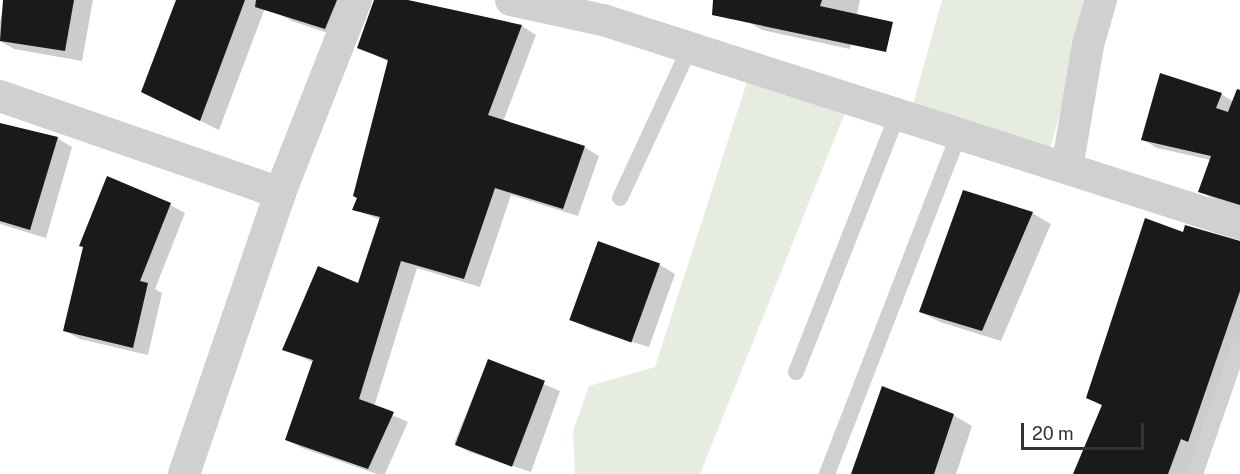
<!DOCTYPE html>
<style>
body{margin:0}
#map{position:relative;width:1240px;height:474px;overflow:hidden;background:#fff;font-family:"Public Sans",sans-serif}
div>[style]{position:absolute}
.green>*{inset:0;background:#e6ecdf}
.shadow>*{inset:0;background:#0003}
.building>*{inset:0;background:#1a1a1a;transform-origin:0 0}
.service>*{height:16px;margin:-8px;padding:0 8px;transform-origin:8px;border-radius:8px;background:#d0d0d0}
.minor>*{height:32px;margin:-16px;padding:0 16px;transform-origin:16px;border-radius:16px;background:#d0d0d0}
span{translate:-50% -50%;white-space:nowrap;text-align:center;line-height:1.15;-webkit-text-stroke:6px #fff;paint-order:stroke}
.scale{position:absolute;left:1021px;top:423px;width:123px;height:27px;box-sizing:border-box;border:3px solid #333;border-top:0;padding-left:8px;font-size:18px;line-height:21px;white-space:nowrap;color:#333;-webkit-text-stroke:4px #fff;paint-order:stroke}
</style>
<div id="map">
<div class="green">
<div style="clip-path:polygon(942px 0,1093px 0,1046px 162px,909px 119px)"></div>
<div style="clip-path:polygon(752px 66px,850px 100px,700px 474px,575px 474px,573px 431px,589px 386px,655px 367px)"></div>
</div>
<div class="shadow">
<div style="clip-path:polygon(5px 0,93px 0,82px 61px,14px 49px,0 41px,0 21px)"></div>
<div style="clip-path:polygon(196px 0,268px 0,219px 130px,162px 102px)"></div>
<div style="clip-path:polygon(281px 0,356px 0,340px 37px,292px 21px,277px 13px)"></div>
<div style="clip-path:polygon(376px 0,401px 0,522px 26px,536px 35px,503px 122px,584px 147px,599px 156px,578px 216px,511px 195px,480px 287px,417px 268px,374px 407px,408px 422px,385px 474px,377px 474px,302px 448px,287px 440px,314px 363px,284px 349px,359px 285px,380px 220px,354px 209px,389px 62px,358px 47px)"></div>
<div style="clip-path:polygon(754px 0,860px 0,850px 49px,762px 30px,747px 21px)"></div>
<div style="clip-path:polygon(1221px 94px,1236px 103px,1240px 117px,1240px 208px,1215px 200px,1200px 191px,1211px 160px,1157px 148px,1142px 139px)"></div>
<div style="clip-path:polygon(0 124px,57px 138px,72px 147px,46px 238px,0 224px)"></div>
<div style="clip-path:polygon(170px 205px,185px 213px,155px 289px,162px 293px,148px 355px,80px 339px,65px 331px)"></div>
<div style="clip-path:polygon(1032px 213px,1051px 224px,1001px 341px,940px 322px,921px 312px)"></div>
<div style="clip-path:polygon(1184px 234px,1240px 246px,1240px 357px,1191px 474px,1075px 474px,1102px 406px,1088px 397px)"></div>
<div style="clip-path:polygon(599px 243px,660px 265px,675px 274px,649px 347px,590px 329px,575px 320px)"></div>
<div style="clip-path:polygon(488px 361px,560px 391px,531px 472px,469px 452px,454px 443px)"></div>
<div style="clip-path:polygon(953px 415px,972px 426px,956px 474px,853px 474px)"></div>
</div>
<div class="building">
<div style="clip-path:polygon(3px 0,74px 0,65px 51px,0 41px)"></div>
<div style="clip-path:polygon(176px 0,245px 0,200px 121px,141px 92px)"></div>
<div style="clip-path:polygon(256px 0,337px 0,325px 29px,255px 7px)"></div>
<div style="clip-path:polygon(374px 0,408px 0,522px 25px,488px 115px,585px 146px,563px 209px,495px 188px,464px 279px,401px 261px,359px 399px,394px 412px,368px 469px,285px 440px,313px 360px,282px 350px,318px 266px,358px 283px,380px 217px,352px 210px,357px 198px,353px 196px,388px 60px,357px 48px)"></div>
<div style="clip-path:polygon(713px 0,822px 0,820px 6px,893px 22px,886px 52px,712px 15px)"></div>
<div style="clip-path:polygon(1160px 73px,1222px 93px,1216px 108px,1228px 112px,1237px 89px,1240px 90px,1240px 205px,1198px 192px,1211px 156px,1141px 140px)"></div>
<div style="clip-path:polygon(0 123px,58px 137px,30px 230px,0 221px)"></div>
<div style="clip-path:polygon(107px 176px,171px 203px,140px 281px,148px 283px,133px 348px,63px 331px,83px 247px,79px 246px)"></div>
<div style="clip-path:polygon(963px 190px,1033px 212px,982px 331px,919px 312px)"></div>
<div style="clip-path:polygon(1145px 218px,1183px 232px,1185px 225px,1240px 241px,1240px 291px,1188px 442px,1181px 439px,1168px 474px,1073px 474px,1102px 405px,1086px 398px)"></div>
<div style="left:598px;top:241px;width:66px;height:84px;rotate:20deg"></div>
<div style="left:488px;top:359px;width:61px;height:92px;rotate:21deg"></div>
<div style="clip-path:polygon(882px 386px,954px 414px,934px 474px,851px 474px)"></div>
</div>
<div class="service">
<div style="left:620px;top:198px;width:166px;rotate:-65.1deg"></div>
<div style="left:796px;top:372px;width:276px;rotate:-68.5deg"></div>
<div style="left:827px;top:474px;width:365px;rotate:-68.8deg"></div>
<div style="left:1195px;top:474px;width:138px;rotate:-70.9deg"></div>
</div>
<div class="minor">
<div style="left:511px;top:0;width:94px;rotate:12.3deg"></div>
<div style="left:603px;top:20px;width:669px;rotate:17.76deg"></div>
<div style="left:0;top:96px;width:296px;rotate:19.1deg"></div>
<div style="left:1067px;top:168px;width:125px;rotate:-80.3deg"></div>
<div style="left:1088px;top:45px;width:47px;rotate:-73.9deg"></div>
<div style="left:184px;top:474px;width:297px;rotate:-71.1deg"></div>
<div style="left:280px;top:193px;width:207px;rotate:-68.5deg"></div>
</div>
<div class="scale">20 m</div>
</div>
